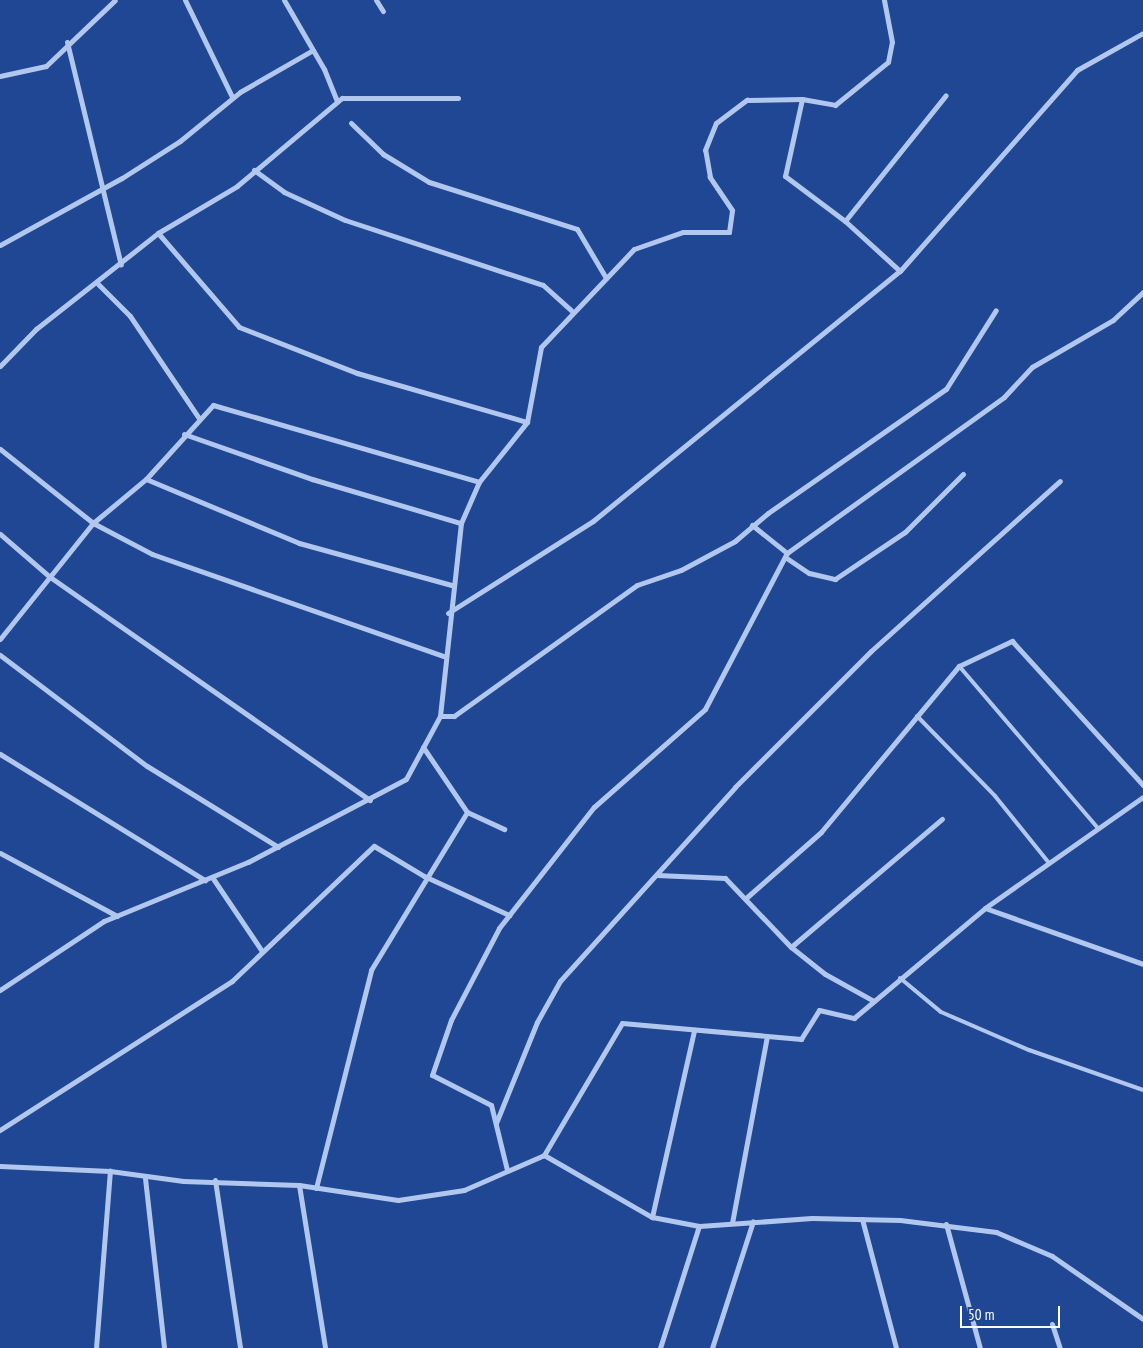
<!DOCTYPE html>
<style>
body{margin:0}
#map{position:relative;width:1143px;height:1348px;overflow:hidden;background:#204793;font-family:"PT Sans Narrow",sans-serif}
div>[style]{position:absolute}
.lane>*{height:4px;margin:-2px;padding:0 2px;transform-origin:2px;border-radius:2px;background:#b2c7ee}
.street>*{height:5px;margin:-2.5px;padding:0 2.5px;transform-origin:2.5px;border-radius:2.5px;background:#b2c7ee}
span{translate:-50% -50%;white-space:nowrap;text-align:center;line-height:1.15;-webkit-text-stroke:4px #204793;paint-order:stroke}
.scale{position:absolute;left:960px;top:1306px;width:100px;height:22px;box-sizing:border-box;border:2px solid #fff;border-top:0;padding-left:6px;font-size:15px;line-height:18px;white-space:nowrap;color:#fff;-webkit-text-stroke:4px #204793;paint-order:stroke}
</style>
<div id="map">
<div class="lane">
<div style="left:959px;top:666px;width:213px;rotate:49.4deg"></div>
<div style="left:917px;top:716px;width:112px;rotate:45.7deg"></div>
<div style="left:995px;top:796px;width:86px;rotate:51.1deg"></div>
<div style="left:900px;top:978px;width:53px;rotate:39.7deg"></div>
<div style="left:941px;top:1012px;width:96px;rotate:23.4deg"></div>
<div style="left:1029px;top:1050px;width:121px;rotate:19.3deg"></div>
</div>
<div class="street">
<div style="left:185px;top:0;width:108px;rotate:64.1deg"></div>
<div style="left:284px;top:0;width:80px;rotate:59.9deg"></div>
<div style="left:324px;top:69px;width:35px;rotate:68deg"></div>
<div style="left:376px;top:0;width:13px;rotate:58deg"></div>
<div style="left:67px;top:42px;width:229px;rotate:76.4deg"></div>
<div style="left:0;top:76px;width:47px;rotate:-12.3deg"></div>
<div style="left:46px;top:66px;width:95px;rotate:-43.7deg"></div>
<div style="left:802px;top:99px;width:79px;rotate:102.4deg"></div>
<div style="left:785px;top:176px;width:75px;rotate:36.9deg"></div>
<div style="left:845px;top:221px;width:74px;rotate:42.3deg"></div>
<div style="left:351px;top:123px;width:45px;rotate:44.1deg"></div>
<div style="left:383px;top:154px;width:54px;rotate:31.3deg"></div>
<div style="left:429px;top:182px;width:155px;rotate:17.6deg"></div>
<div style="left:577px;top:229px;width:57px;rotate:59.4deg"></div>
<div style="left:254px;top:170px;width:37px;rotate:36deg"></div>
<div style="left:284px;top:192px;width:67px;rotate:24.7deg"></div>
<div style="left:345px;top:220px;width:208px;rotate:18.2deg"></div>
<div style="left:543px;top:285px;width:38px;rotate:42deg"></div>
<div style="left:845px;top:221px;width:161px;rotate:-51.3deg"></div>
<div style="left:158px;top:233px;width:124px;rotate:49.2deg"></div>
<div style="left:239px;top:327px;width:127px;rotate:21.3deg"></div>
<div style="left:357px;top:373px;width:177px;rotate:16.1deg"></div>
<div style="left:0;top:245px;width:139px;rotate:-28.8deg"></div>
<div style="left:122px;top:178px;width:69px;rotate:-32.5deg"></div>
<div style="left:180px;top:141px;width:77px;rotate:-39.2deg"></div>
<div style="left:240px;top:92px;width:84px;rotate:-29.9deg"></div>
<div style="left:98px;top:284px;width:45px;rotate:45deg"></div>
<div style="left:130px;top:316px;width:122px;rotate:56deg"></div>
<div style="left:0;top:366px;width:52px;rotate:-45.8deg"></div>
<div style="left:36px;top:329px;width:155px;rotate:-38.2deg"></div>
<div style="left:158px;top:233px;width:92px;rotate:-30.7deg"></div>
<div style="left:237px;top:186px;width:137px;rotate:-40deg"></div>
<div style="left:342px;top:98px;width:116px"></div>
<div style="left:184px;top:434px;width:136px;rotate:19.4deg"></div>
<div style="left:312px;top:479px;width:155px;rotate:16.5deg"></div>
<div style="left:0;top:449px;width:119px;rotate:38.5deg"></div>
<div style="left:93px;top:523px;width:67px;rotate:27.7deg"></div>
<div style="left:152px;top:554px;width:309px;rotate:19.3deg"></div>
<div style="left:146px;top:479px;width:166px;rotate:22.7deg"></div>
<div style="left:299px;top:543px;width:159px;rotate:15.4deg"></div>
<div style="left:752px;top:525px;width:45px;rotate:38.7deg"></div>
<div style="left:0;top:534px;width:66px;rotate:40.7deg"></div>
<div style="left:50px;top:577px;width:390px;rotate:34.9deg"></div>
<div style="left:785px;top:557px;width:29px;rotate:34deg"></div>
<div style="left:809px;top:573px;width:27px;rotate:13deg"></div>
<div style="left:835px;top:579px;width:84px;rotate:-33.9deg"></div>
<div style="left:905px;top:532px;width:82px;rotate:-45deg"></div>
<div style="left:448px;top:613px;width:172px;rotate:-32.4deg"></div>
<div style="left:593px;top:521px;width:396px;rotate:-39.2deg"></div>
<div style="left:900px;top:271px;width:268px;rotate:-48.6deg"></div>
<div style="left:1077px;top:70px;width:76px;rotate:-29.3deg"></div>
<div style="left:0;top:639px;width:149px;rotate:-51.3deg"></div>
<div style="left:93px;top:523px;width:69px;rotate:-39.7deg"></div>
<div style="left:146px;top:479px;width:100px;rotate:-47.8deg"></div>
<div style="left:213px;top:405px;width:277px;rotate:16.1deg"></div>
<div style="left:0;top:655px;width:184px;rotate:37.1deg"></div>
<div style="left:147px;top:766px;width:154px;rotate:31.7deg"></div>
<div style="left:440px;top:716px;width:194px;rotate:-83.8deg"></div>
<div style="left:461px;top:523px;width:45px;rotate:-66.3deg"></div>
<div style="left:479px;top:482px;width:77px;rotate:-51.3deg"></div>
<div style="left:527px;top:422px;width:76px;rotate:-79.4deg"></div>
<div style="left:541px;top:347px;width:135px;rotate:-46.5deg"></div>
<div style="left:634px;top:249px;width:52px;rotate:-19.1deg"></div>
<div style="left:683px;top:232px;width:46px"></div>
<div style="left:729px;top:232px;width:22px;rotate:-82deg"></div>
<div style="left:732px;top:210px;width:40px;rotate:-124deg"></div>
<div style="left:710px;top:177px;width:27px;rotate:-100deg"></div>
<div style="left:705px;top:150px;width:29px;rotate:-68deg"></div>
<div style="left:716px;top:123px;width:39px;rotate:-37deg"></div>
<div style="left:747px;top:100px;width:55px;rotate:-1deg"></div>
<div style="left:802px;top:99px;width:34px;rotate:10deg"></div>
<div style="left:835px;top:105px;width:68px;rotate:-39.1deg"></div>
<div style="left:888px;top:62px;width:20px;rotate:-79deg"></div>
<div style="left:892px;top:42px;width:43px;rotate:-100.8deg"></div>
<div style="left:423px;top:747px;width:78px;rotate:55.9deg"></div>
<div style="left:467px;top:812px;width:41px;rotate:24.7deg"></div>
<div style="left:0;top:754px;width:241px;rotate:31.6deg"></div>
<div style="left:0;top:853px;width:133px;rotate:28.3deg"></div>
<div style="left:657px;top:875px;width:68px;rotate:2.5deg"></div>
<div style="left:725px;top:878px;width:95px;rotate:46.3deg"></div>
<div style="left:791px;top:947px;width:43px;rotate:38.5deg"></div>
<div style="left:825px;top:974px;width:56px;rotate:28.9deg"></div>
<div style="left:212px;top:877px;width:89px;rotate:56deg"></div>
<div style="left:746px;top:898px;width:100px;rotate:-41.3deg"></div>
<div style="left:821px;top:832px;width:216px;rotate:-50.3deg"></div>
<div style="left:959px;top:666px;width:59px;rotate:-25.3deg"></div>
<div style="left:1012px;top:641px;width:195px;rotate:47.7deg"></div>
<div style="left:985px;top:908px;width:168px;rotate:19.5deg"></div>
<div style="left:791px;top:947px;width:198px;rotate:-40.3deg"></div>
<div style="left:0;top:990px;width:125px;rotate:-33.6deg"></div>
<div style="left:104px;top:921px;width:156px;rotate:-22.3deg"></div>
<div style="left:248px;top:862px;width:178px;rotate:-27.7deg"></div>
<div style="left:406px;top:779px;width:72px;rotate:-61.6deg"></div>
<div style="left:440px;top:716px;width:14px"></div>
<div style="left:454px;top:716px;width:225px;rotate:-35.6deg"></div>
<div style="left:637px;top:585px;width:46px;rotate:-18.8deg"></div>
<div style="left:681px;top:570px;width:61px;rotate:-28.2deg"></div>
<div style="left:735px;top:541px;width:43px;rotate:-40.3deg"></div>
<div style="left:768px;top:513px;width:217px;rotate:-34.9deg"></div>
<div style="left:946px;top:389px;width:93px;rotate:-57.7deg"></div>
<div style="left:496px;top:1123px;width:109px;rotate:-67.9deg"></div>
<div style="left:537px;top:1022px;width:47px;rotate:-60.7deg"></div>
<div style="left:560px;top:981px;width:261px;rotate:-47.9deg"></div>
<div style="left:735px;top:787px;width:192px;rotate:-45deg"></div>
<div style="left:871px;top:651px;width:254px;rotate:-42deg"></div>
<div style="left:0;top:1130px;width:276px;rotate:-32.7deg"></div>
<div style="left:232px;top:981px;width:196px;rotate:-43.6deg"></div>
<div style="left:374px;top:846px;width:58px;rotate:31deg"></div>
<div style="left:424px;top:876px;width:94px;rotate:24.6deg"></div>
<div style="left:544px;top:1155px;width:153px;rotate:-59.4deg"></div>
<div style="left:622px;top:1023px;width:180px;rotate:5.1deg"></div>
<div style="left:801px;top:1039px;width:34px;rotate:-58deg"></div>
<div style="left:819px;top:1010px;width:36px;rotate:13deg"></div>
<div style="left:854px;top:1018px;width:171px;rotate:-40deg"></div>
<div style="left:985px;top:908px;width:193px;rotate:-35.1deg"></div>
<div style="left:0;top:1166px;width:110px;rotate:2.6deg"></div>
<div style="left:110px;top:1171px;width:74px;rotate:7.8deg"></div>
<div style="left:183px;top:1181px;width:116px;rotate:2deg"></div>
<div style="left:299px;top:1185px;width:100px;rotate:8.6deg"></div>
<div style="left:398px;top:1200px;width:67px;rotate:-8.6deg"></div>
<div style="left:464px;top:1190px;width:87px;rotate:-23.6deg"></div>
<div style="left:544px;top:1155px;width:125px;rotate:29.9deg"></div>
<div style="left:652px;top:1217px;width:48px;rotate:10.8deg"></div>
<div style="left:699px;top:1226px;width:113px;rotate:-4deg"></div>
<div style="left:812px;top:1218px;width:88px;rotate:1.3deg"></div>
<div style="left:900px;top:1220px;width:97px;rotate:7.1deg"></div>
<div style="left:996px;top:1232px;width:61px;rotate:23.2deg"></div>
<div style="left:1052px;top:1256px;width:111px;rotate:34.7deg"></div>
<div style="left:507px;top:1170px;width:67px;rotate:-103.8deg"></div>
<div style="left:491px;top:1105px;width:66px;rotate:-153deg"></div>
<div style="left:432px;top:1075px;width:58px;rotate:-70.9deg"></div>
<div style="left:451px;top:1020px;width:104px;rotate:-62.4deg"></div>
<div style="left:499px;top:928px;width:154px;rotate:-51.9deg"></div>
<div style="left:594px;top:807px;width:148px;rotate:-41.4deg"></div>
<div style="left:705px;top:709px;width:176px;rotate:-62.3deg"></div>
<div style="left:787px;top:553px;width:267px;rotate:-35.7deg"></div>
<div style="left:1004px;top:397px;width:41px;rotate:-47deg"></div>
<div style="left:1032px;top:367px;width:94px;rotate:-30.1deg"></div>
<div style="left:1113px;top:320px;width:41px;rotate:-43deg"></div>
<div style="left:145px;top:1178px;width:171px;rotate:83.6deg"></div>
<div style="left:215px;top:1180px;width:170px;rotate:81.5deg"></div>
<div style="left:299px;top:1185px;width:165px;rotate:80.9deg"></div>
<div style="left:316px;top:1188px;width:225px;rotate:-75.8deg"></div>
<div style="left:371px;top:970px;width:185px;rotate:-58.7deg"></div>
<div style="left:652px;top:1217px;width:192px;rotate:-77.3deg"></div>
<div style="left:862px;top:1219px;width:133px;rotate:75.2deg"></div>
<div style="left:732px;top:1223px;width:190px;rotate:-79.4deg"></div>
<div style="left:946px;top:1224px;width:129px;rotate:74.7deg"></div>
<div style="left:1052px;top:1324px;width:25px;rotate:72deg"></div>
<div style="left:96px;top:1348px;width:178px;rotate:-85.5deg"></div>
<div style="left:660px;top:1348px;width:128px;rotate:-72.3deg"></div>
<div style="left:712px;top:1348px;width:133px;rotate:-72.1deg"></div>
</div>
<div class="scale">50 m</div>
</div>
